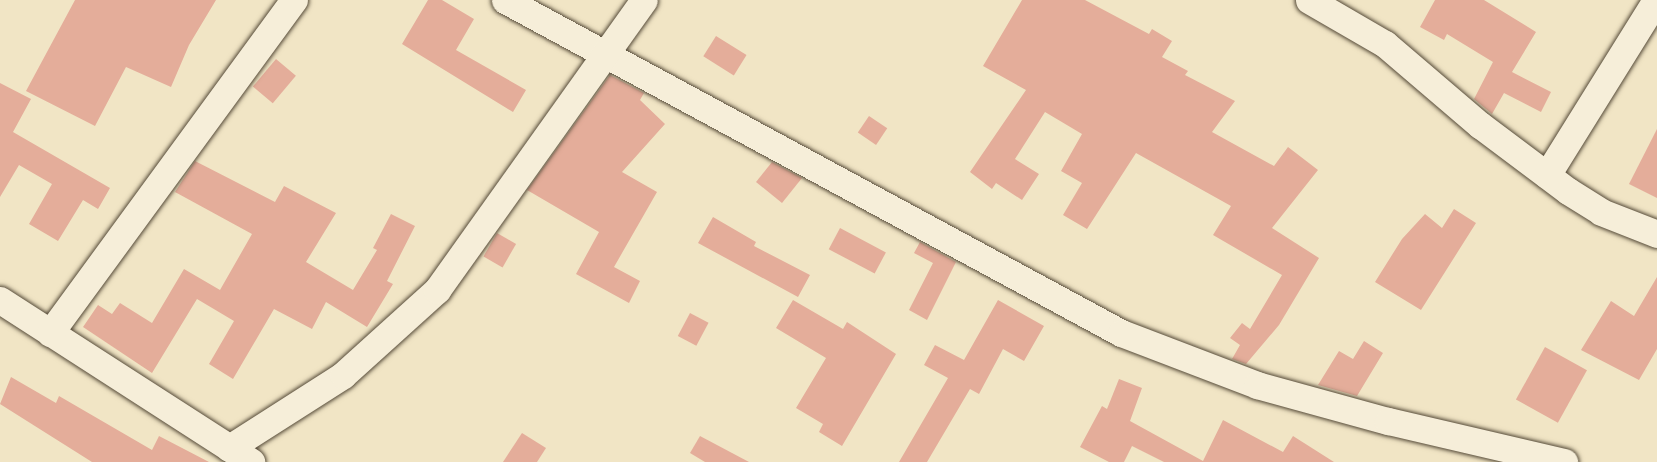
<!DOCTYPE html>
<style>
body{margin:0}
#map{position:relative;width:1657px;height:462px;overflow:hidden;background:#f1e5c5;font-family:"IM FELL English",serif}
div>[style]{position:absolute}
.building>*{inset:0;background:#e4ad9a;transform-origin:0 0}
.roads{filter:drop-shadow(0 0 2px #554a38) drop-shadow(0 0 2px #554a38)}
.minor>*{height:27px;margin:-13.5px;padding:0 13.5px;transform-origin:13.5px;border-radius:13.5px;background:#f6eed9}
span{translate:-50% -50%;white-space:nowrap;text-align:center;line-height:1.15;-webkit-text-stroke:4.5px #f6eed9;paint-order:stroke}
</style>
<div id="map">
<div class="building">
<div style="clip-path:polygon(75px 0,216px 0,189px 45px,171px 87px,126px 67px,95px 126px,26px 91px)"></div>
<div style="clip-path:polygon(428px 0,442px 0,474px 19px,456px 50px,526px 90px,513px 112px,402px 44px)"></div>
<div style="clip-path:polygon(1022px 0,1085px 0,1149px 34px,1152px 29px,1172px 41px,1162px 57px,1188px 71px,1185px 75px,1235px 101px,1212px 132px,1274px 166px,1288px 147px,1318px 170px,1272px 228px,1319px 258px,1279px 325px,1246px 364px,1232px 359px,1240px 345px,1230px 338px,1242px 323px,1250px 329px,1282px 275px,1213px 235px,1231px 206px,1136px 153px,1087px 229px,1063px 215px,1082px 183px,1061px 171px,1082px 134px,1045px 112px,1015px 159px,1039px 174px,1022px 200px,996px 183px,992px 189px,970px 172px,1026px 90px,983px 66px)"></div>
<div style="clip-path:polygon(1435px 0,1484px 0,1536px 32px,1512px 72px,1551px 92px,1541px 112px,1504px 93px,1492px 114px,1474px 99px,1493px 62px,1447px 34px,1444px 40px,1420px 27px)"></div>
<div style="left:716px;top:36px;width:36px;height:24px;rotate:32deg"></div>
<div style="left:276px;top:59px;width:26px;height:36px;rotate:40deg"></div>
<div style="clip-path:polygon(610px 75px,644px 93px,640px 100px,665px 124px,622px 172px,657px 192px,614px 267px,640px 281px,629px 303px,576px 274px,599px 232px,527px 190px)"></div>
<div style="clip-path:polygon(0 83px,31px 99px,13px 132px,110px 188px,98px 209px,83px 200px,58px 241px,29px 224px,52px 184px,19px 165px,0 197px)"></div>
<div style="left:869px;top:116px;width:22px;height:20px;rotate:34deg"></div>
<div style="clip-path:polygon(1657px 129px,1657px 198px,1629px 184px)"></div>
<div style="clip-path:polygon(195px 161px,275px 202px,284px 186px,336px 213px,306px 262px,353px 290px,377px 250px,373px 248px,391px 214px,415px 226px,387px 281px,393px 284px,367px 327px,326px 302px,312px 329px,274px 309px,233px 379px,209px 364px,234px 321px,197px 299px,152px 373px,83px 327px,98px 305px,112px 314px,120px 303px,152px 323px,184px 269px,220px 290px,252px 234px,175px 192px)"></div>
<div style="clip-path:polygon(772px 162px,802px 178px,782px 203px,756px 182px)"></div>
<div style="clip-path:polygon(1454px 209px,1476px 223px,1421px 310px,1375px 282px,1402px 239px,1425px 214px,1442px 228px)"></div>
<div style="clip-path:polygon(713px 217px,756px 242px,754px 246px,810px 275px,798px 297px,698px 243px)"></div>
<div style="left:840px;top:228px;width:52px;height:24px;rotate:28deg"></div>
<div style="left:497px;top:233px;width:22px;height:27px;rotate:30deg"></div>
<div style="clip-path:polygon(920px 242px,956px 262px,927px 320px,909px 310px,933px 263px,914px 253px)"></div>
<div style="clip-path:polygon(1657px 277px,1657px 349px,1639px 380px,1581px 350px,1611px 301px,1634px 316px)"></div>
<div style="clip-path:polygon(793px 300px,843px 329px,847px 322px,896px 354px,842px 446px,819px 432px,823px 424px,796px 408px,826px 358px,776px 328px)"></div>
<div style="clip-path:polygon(998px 300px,1044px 326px,1024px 361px,1003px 349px,979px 394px,970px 389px,927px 462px,899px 462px,948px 378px,924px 365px,935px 345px,964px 360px)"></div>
<div style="left:690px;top:313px;width:21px;height:26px;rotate:28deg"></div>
<div style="clip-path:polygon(1364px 341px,1383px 353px,1357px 396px,1318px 385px,1339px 351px,1353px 359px)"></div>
<div style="left:1545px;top:347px;width:48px;height:60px;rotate:29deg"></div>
<div style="clip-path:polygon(11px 377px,56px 403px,59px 396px,152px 450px,159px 436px,209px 462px,92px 462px,0 404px)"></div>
<div style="clip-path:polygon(1119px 379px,1142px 388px,1130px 421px,1203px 461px,1223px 420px,1283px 452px,1293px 436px,1334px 462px,1164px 462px,1132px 446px,1124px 462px,1109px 462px,1080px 447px,1102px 406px,1107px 409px)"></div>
<div style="clip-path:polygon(522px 433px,546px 448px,537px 462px,503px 462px)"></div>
<div style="clip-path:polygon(700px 436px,749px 462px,705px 462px,690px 453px)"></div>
</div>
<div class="roads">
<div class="minor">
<div style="left:505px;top:0;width:700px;rotate:28.39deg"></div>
<div style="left:1121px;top:333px;width:146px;rotate:20.9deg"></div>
<div style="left:1257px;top:385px;width:136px;rotate:15.4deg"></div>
<div style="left:1388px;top:421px;width:181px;rotate:13.1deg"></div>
<div style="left:1309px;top:0;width:88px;rotate:30.1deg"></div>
<div style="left:1385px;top:44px;width:125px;rotate:40.5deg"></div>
<div style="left:1480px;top:125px;width:110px;rotate:36.9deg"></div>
<div style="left:1568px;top:191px;width:39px;rotate:32deg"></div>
<div style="left:1601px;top:212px;width:60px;rotate:21.4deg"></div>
<div style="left:1547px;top:175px;width:206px;rotate:-58.1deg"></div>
<div style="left:0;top:300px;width:299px;rotate:32.8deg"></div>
<div style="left:50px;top:333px;width:413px;rotate:-53.8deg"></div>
<div style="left:229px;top:448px;width:135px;rotate:-32.6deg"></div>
<div style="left:343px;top:375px;width:127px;rotate:-42.1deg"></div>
<div style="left:437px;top:290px;width:356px;rotate:-54.5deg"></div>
</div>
</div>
</div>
